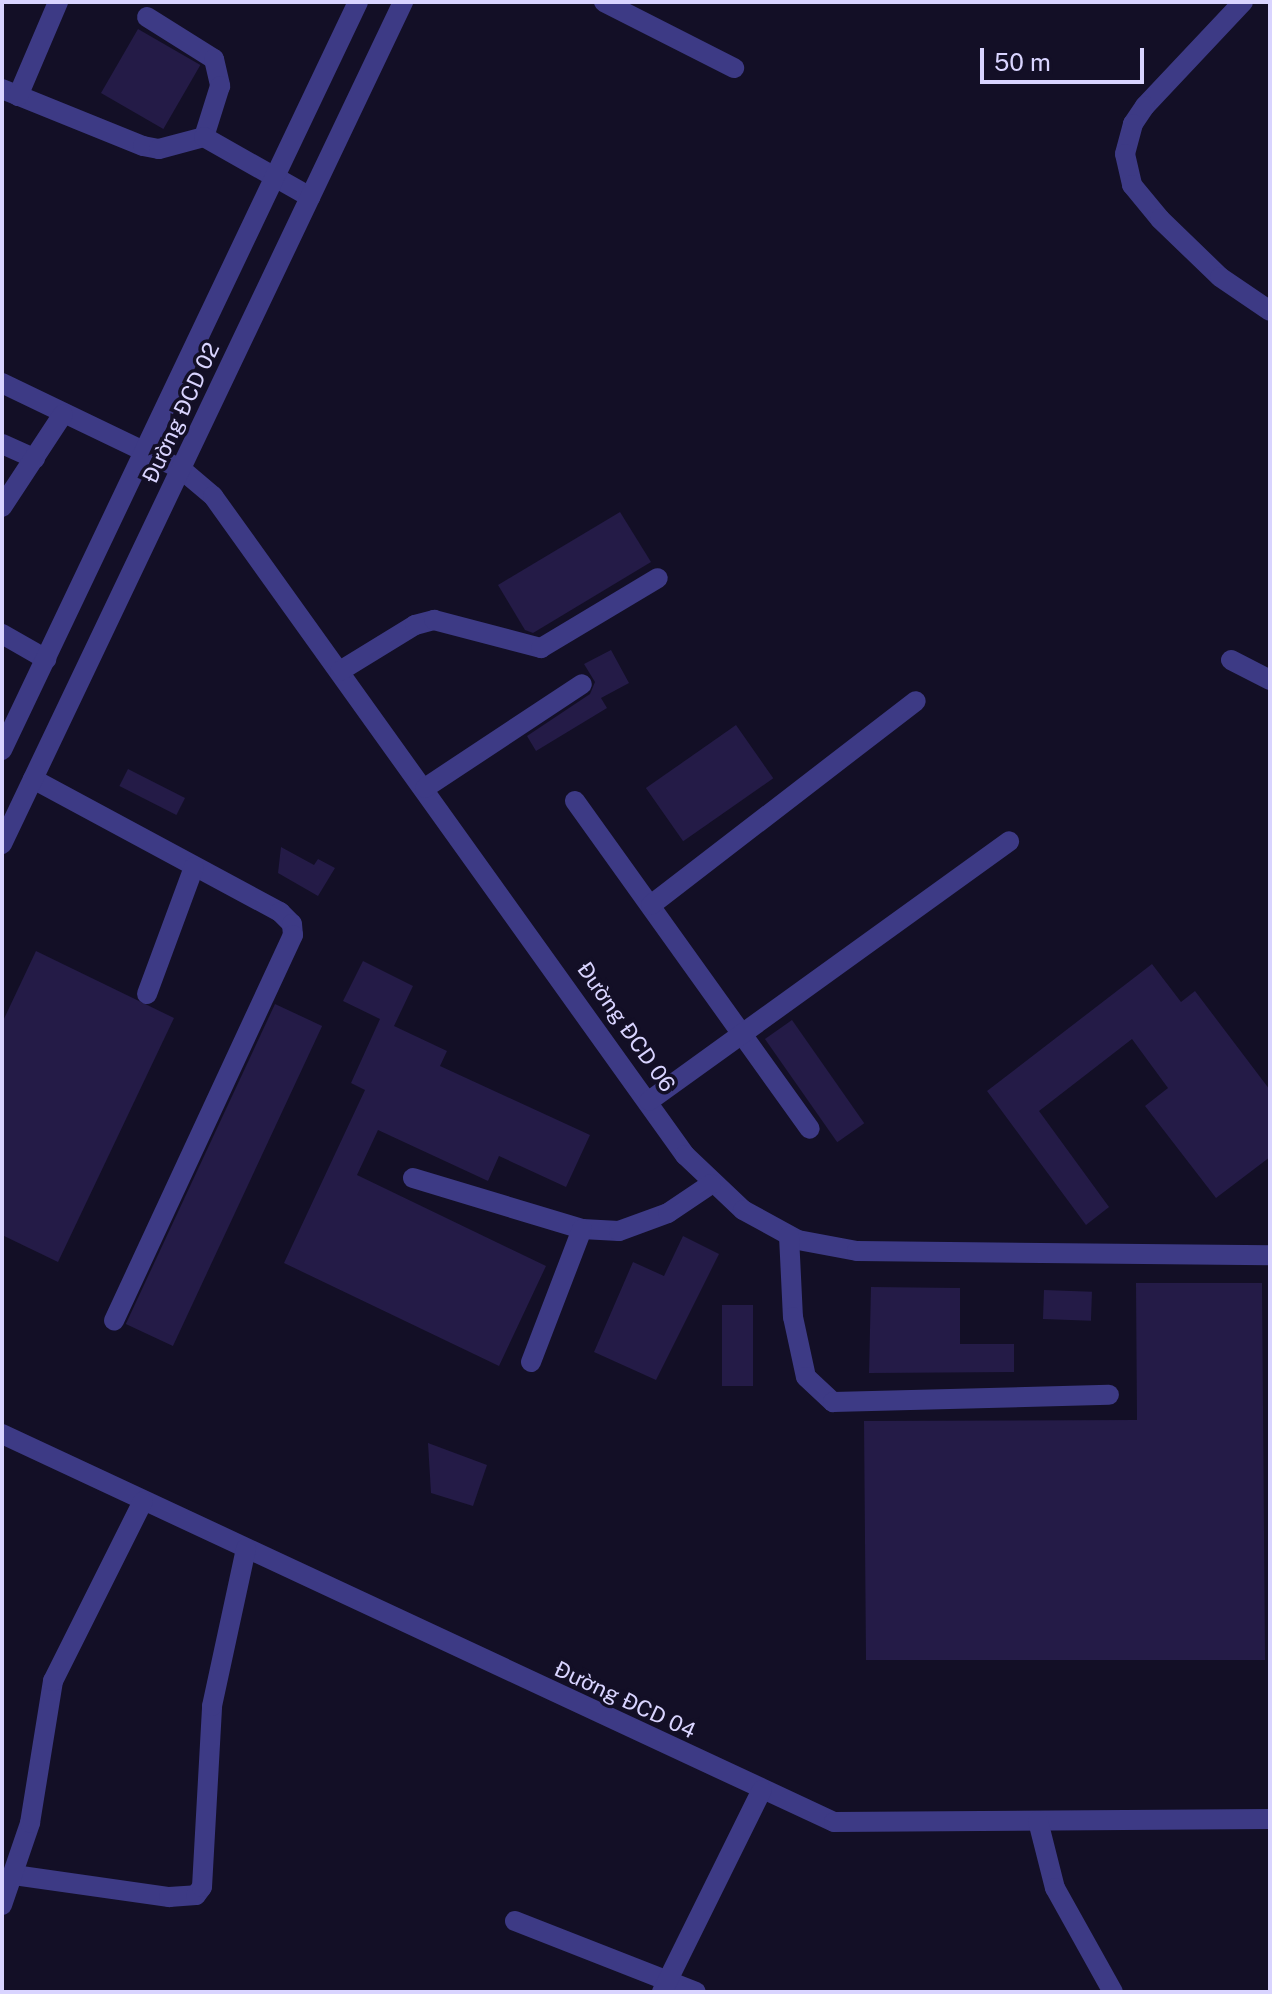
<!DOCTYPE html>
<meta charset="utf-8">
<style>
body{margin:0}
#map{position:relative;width:1272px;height:1994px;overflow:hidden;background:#130f26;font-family:"Public Sans",sans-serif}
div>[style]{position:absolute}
.building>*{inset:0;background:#241b47;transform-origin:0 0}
.minor>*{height:20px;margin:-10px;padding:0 10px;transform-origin:10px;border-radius:10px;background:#3d3a85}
span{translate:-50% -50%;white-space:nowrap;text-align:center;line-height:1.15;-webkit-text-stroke:7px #130f26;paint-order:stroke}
.street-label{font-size:22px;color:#d9d4ff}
.frame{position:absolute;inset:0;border:4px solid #d9d4ff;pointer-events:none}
.scale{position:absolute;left:980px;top:48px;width:164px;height:36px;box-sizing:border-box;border:4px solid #d9d4ff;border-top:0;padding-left:10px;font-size:24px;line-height:28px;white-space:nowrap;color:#d9d4ff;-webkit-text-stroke:6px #130f26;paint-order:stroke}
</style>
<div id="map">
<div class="building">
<div style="left:138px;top:29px;width:72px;height:74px;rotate:30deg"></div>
<div style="clip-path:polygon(620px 512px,651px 562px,533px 633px,525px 630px,498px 585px)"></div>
<div style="clip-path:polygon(611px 650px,629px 683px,601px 698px,607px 708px,536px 751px,527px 736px,590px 694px,595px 682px,584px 664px)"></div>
<div style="left:736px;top:725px;width:65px;height:110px;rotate:55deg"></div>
<div style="left:128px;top:769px;width:64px;height:19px;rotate:27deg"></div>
<div style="clip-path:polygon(281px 847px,314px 865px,318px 859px,335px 868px,318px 896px,278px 873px)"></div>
<div style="clip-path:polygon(36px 951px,174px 1018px,58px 1262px,2px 1235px,2px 1023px)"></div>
<div style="clip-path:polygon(363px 961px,413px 986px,394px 1026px,447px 1051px,440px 1066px,590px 1135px,566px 1187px,499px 1156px,488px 1181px,378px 1130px,357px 1175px,546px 1266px,499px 1366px,284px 1263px,365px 1090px,351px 1083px,380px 1019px,343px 1001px)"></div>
<div style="clip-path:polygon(1152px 964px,1181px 1002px,1195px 991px,1270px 1090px,1270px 1157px,1216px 1198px,1145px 1106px,1168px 1088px,1132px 1039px,1039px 1111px,1109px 1207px,1086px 1225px,987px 1091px)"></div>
<div style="left:275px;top:1004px;width:52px;height:353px;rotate:25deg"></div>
<div style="left:792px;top:1020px;width:126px;height:33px;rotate:55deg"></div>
<div style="clip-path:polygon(683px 1236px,719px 1254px,656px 1380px,594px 1352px,633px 1262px,664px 1276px)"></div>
<div style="clip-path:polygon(1136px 1283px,1262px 1283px,1265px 1660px,866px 1660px,864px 1421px,1137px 1420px)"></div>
<div style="clip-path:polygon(871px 1287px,960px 1288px,960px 1344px,1014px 1344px,1014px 1372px,869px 1373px)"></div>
<div style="left:1044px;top:1290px;width:48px;height:29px;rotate:2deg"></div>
<div style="left:722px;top:1305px;width:31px;height:81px"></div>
<div style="clip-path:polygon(428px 1443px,487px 1465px,473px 1506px,431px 1493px)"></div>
</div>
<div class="minor">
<div style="left:604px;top:2px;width:146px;rotate:26.9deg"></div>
<div style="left:1243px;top:2px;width:143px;rotate:133.3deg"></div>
<div style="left:1145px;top:106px;width:22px;rotate:124deg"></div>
<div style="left:1133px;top:124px;width:31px;rotate:105deg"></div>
<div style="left:1125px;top:154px;width:32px;rotate:77deg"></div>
<div style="left:1132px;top:185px;width:44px;rotate:50.5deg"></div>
<div style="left:1160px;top:219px;width:83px;rotate:44deg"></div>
<div style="left:1220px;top:277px;width:60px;rotate:34.2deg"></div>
<div style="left:147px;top:17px;width:79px;rotate:32.1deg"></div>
<div style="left:214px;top:59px;width:28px;rotate:77deg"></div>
<div style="left:220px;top:86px;width:53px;rotate:107.4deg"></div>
<div style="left:2px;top:89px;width:152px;rotate:22deg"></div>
<div style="left:143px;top:146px;width:16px;rotate:11deg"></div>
<div style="left:159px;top:149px;width:47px;rotate:-14.9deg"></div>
<div style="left:204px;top:137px;width:122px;rotate:29.5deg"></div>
<div style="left:18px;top:96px;width:102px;rotate:-66.9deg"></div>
<div style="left:2px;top:383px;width:199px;rotate:25.7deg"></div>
<div style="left:181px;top:469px;width:42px;rotate:40.2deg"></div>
<div style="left:213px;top:496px;width:811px;rotate:54.39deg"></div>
<div style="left:685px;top:1155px;width:80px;rotate:43.5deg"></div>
<div style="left:743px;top:1210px;width:63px;rotate:28.6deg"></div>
<div style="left:798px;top:1240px;width:60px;rotate:10.6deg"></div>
<div style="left:857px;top:1251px;width:413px;rotate:0.6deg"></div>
<div style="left:2px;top:444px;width:36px;rotate:24deg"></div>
<div style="left:2px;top:507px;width:111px;rotate:-56.7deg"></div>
<div style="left:2px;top:634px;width:51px;rotate:29.6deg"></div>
<div style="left:1231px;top:660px;width:44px;rotate:27.1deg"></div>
<div style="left:340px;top:671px;width:88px;rotate:-31.5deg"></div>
<div style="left:415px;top:625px;width:20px;rotate:-15deg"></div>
<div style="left:434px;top:620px;width:111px;rotate:14.7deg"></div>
<div style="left:541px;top:648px;width:136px;rotate:-30.9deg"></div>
<div style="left:2px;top:750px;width:828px;rotate:-64.55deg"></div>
<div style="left:33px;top:779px;width:281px;rotate:28.3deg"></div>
<div style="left:280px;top:912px;width:17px;rotate:45deg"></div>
<div style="left:292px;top:924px;width:11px;rotate:85deg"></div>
<div style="left:293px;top:935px;width:425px;rotate:114.9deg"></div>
<div style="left:425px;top:788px;width:188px;rotate:-33.5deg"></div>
<div style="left:575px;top:801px;width:403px;rotate:54.4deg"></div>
<div style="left:2px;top:844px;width:933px;rotate:-64.53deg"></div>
<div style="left:651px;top:905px;width:334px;rotate:-37.6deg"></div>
<div style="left:147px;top:994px;width:135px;rotate:-69.7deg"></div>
<div style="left:649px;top:1101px;width:444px;rotate:-35.8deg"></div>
<div style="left:413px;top:1178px;width:177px;rotate:16.8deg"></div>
<div style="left:582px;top:1229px;width:37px;rotate:3deg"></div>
<div style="left:619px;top:1231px;width:52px;rotate:-20.2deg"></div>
<div style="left:668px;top:1213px;width:52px;rotate:-34deg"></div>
<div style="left:789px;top:1236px;width:81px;rotate:87.2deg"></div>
<div style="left:793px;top:1317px;width:61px;rotate:77.8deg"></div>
<div style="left:806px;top:1377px;width:37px;rotate:43deg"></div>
<div style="left:833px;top:1402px;width:276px;rotate:-1.5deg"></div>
<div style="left:531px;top:1362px;width:142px;rotate:-69deg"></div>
<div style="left:2px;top:1434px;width:918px;rotate:25deg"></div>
<div style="left:834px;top:1822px;width:436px;rotate:-0.4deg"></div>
<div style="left:1038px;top:1821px;width:69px;rotate:75.8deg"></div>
<div style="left:1055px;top:1888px;width:119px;rotate:60.9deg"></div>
<div style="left:14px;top:1875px;width:157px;rotate:8.1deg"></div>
<div style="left:169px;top:1897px;width:27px;rotate:-4deg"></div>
<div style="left:196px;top:1895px;width:10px;rotate:-53deg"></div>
<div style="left:202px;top:1887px;width:181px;rotate:-86.8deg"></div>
<div style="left:212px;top:1706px;width:161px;rotate:-77.8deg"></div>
<div style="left:2px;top:1905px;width:87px;rotate:-71.1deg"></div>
<div style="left:30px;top:1823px;width:144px;rotate:-80.8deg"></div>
<div style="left:53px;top:1681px;width:201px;rotate:-63.4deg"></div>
<div style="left:515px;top:1921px;width:194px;rotate:21.4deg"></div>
<div style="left:662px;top:1992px;width:225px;rotate:-63.7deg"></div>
</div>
<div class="street-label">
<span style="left:181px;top:413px;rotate:-65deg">Đường ĐCD 02</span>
<span style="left:626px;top:1027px;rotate:55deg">Đường ĐCD 06</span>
<span style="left:625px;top:1700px;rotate:25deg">Đường ĐCD 04</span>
</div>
<div class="frame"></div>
<div class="scale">50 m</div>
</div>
